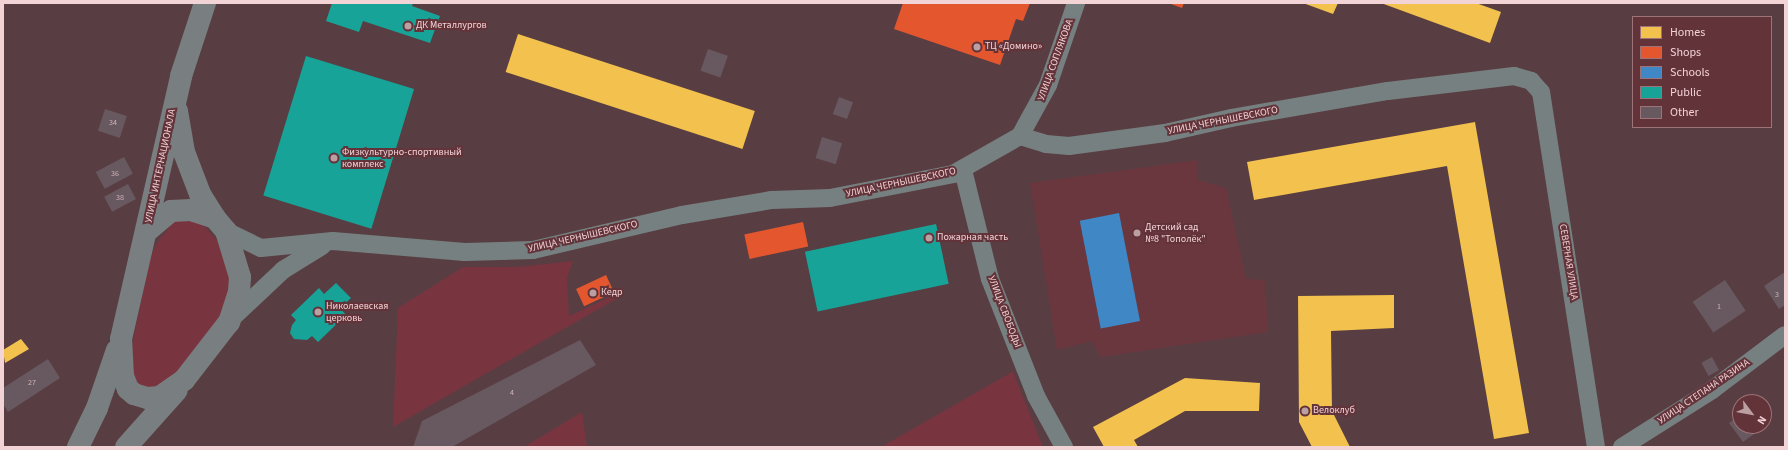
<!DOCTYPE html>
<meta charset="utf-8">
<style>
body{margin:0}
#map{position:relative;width:1788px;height:450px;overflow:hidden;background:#583e42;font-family:"Source Sans 3",sans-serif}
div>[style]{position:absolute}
.built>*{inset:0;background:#6a373f}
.green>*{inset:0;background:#783540}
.homes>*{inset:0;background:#f2c14e;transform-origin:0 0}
.shops>*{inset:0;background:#e4572e;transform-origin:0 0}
.schools>*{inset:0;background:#3f88c5;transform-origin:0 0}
.public>*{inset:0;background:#17a398;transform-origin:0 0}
.building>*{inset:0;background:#685860;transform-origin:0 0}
.minor>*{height:18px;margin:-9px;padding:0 9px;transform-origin:9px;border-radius:9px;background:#768080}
.major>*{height:22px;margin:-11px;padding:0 11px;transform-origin:11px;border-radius:11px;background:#797f80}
.dots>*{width:11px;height:11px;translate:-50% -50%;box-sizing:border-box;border:2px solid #63333a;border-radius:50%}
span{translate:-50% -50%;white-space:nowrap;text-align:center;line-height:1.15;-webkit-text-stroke:4px #63333a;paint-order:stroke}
.number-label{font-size:8px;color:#d0b4b8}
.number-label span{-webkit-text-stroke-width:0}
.poi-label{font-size:10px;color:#f2d3d6}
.left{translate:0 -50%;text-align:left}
.street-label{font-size:10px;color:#f2d3d6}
.frame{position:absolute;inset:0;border:4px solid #f2d3d6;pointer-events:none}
.legend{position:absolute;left:1632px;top:16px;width:140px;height:112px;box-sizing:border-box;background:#63333a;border:1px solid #9c7378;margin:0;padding:5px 7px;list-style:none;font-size:12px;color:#f2d3d6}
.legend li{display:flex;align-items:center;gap:8px;height:20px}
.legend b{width:20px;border:1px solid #9c7378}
.north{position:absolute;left:1732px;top:394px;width:40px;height:40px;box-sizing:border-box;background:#63333a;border:1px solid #9c7378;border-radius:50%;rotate:122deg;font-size:11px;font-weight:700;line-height:16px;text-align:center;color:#f2d3d6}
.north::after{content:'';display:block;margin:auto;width:14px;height:18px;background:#bc9fa2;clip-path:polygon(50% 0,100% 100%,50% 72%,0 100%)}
</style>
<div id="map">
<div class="built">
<div style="clip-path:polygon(1197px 160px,1198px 180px,1226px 188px,1246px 278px,1265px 281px,1268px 332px,1101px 357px,1092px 341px,1057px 350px,1030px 183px)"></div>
</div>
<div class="green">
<div style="clip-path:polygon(175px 220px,191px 220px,204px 226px,217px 240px,234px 285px,228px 307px,168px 388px,136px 386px,128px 365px,150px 259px,156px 244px)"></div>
<div style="clip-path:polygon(573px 261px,567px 278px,569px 316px,614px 295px,616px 299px,393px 427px,398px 308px,463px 267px,517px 267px)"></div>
<div style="clip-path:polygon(1013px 372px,1043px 447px,881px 447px,1012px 372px)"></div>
<div style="clip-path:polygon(582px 412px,587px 447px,524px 447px)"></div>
</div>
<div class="homes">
<div style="clip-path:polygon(1303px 3px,1338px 3px,1333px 14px)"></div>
<div style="clip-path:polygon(1381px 3px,1476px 3px,1501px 12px,1490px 43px)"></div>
<div style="left:518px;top:34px;width:249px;height:40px;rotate:18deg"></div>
<div style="clip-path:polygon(1475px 122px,1529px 433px,1494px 439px,1447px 166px,1254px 200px,1247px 162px)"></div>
<div style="clip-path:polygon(1394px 295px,1394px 328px,1331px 331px,1332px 411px,1350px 447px,1312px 447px,1299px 422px,1298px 296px)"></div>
<div style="clip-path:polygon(21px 339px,29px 349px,5px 363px,3px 350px)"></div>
<div style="clip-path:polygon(1185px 378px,1260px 383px,1259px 411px,1185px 411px,1134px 440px,1138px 447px,1104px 447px,1093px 427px)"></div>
</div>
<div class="shops">
<div style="clip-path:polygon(903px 3px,1030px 3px,1023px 21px,1016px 19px,1000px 65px,894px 29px)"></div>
<div style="clip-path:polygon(1168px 3px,1184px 3px,1182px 8px)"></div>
<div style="left:803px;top:222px;width:25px;height:60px;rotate:78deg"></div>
<div style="left:606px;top:275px;width:19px;height:33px;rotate:65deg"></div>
</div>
<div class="schools">
<div style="left:1119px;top:213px;width:110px;height:40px;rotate:79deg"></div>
</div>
<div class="public">
<div style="clip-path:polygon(332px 3px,413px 3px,412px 6px,440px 16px,430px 43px,363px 21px,359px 32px,326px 21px)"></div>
<div style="left:306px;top:56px;width:113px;height:146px;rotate:17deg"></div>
<div style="left:936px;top:224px;width:61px;height:134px;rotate:78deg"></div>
<div style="clip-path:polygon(336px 283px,351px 298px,340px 308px,346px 315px,318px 342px,312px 336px,307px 340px,294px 339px,290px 333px,292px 325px,296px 320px,291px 315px,319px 288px,324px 294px)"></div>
</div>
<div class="building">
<div style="left:708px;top:49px;width:21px;height:23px;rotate:19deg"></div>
<div style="left:839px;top:97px;width:15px;height:18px;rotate:20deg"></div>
<div style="left:105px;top:109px;width:23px;height:23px;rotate:18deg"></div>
<div style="left:822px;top:137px;width:21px;height:22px;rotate:17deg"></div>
<div style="left:124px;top:157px;width:19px;height:32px;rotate:62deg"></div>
<div style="left:128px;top:184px;width:17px;height:27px;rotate:62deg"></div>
<div style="clip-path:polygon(1785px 272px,1785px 305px,1779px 309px,1764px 286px)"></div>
<div style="left:1725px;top:280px;width:37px;height:39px;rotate:56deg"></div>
<div style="clip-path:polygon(580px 340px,596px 365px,452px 447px,413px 447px,422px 421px)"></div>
<div style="left:1712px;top:357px;width:15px;height:12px;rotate:62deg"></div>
<div style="clip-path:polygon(48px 359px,60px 378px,8px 412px,3px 404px,3px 388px)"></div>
<div style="clip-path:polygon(1740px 415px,1740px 426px,1758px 426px,1761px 429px,1743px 442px,1729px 423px)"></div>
</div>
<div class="minor">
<div style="left:1020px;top:136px;width:58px;rotate:-61.2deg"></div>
<div style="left:1048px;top:85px;width:87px;rotate:-71.1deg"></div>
<div style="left:963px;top:170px;width:112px;rotate:76.1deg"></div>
<div style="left:990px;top:279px;width:126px;rotate:68.5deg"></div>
<div style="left:1036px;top:396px;width:58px;rotate:61.2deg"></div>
<div style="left:226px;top:231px;width:39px;rotate:26deg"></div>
<div style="left:261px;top:248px;width:72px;rotate:-5.6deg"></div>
<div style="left:333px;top:241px;width:132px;rotate:4.8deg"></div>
<div style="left:465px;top:252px;width:68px;rotate:-1.7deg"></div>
<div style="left:533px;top:250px;width:153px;rotate:-13.2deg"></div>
<div style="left:682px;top:215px;width:91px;rotate:-9.5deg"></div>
<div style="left:772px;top:200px;width:58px;rotate:-2deg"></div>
<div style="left:830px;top:198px;width:125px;rotate:-11deg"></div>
<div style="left:953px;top:174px;width:77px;rotate:-29.6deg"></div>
<div style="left:1020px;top:136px;width:27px;rotate:17deg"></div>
<div style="left:1046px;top:144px;width:23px;rotate:5deg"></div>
<div style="left:1069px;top:146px;width:97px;rotate:-7.7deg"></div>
<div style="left:1165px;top:133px;width:68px;rotate:-12.8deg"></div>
<div style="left:1231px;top:118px;width:159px;rotate:-9.8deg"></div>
<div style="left:1388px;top:91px;width:127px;rotate:-6.8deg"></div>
<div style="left:1514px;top:76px;width:18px;rotate:16deg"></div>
<div style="left:1531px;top:81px;width:15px;rotate:48deg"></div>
<div style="left:1541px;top:92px;width:359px;rotate:81.2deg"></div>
<div style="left:230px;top:320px;width:73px;rotate:-43.3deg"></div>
<div style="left:283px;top:270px;width:46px;rotate:-31.6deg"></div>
<div style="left:1622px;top:447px;width:107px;rotate:-32.3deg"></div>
<div style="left:1712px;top:390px;width:91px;rotate:-37deg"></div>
</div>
<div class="major">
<div style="left:177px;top:111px;width:42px;rotate:80.3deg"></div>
<div style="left:184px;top:152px;width:45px;rotate:69.1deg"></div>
<div style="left:200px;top:194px;width:28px;rotate:58deg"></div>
<div style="left:147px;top:231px;width:31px;rotate:-40deg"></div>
<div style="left:171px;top:211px;width:20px;rotate:-3deg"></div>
<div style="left:191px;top:210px;width:25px;rotate:18deg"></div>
<div style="left:215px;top:218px;width:17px;rotate:50deg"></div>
<div style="left:226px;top:231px;width:48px;rotate:73.1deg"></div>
<div style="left:240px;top:277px;width:15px;rotate:94deg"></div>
<div style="left:239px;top:292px;width:32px;rotate:108deg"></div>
<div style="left:229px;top:322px;width:73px;rotate:127.8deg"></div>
<div style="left:184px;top:380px;width:29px;rotate:145deg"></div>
<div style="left:160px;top:397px;width:13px;rotate:176deg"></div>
<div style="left:147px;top:398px;width:14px;rotate:-163deg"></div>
<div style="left:134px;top:394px;width:8px;rotate:-140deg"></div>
<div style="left:128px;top:389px;width:14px;rotate:-111deg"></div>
<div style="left:123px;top:376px;width:37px;rotate:-93deg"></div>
<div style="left:121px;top:339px;width:270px;rotate:-77.1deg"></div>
<div style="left:181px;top:76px;width:77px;rotate:-71.8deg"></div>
<div style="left:78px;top:447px;width:43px;rotate:-64deg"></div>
<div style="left:97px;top:408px;width:61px;rotate:-71deg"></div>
<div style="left:126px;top:447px;width:76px;rotate:-48.2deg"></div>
</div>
<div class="dots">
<div style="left:408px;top:26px;background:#bc9fa2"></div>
<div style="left:977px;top:47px;background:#bc9fa2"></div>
<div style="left:334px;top:158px;background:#bc9fa2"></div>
<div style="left:1137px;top:233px;background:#bc9fa2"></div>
<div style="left:929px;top:238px;background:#bc9fa2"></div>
<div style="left:593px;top:293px;background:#bc9fa2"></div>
<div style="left:318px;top:312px;background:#bc9fa2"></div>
<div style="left:1305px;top:411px;background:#bc9fa2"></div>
</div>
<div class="number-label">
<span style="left:113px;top:123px">34</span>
<span style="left:115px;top:174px">36</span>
<span style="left:120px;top:198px">38</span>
<span style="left:1777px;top:295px">3</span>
<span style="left:1719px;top:307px">1</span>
<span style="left:32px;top:383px">27</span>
<span style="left:512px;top:393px">4</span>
</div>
<div class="poi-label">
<span class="left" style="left:416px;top:26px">ДК Металлургов</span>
<span class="left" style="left:985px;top:47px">ТЦ «Домино»</span>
<span class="left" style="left:342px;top:158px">Физкультурно-спортивный<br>комплекс</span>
<span class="left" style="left:1145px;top:233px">Детский сад<br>№8 "Тополёк"</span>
<span class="left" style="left:937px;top:238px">Пожарная часть</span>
<span class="left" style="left:601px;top:293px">Кедр</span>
<span class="left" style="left:326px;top:312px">Николаевская<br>церковь</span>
<span class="left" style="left:1313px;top:411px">Велоклуб</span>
</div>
<div class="street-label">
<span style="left:1056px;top:60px;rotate:-70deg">УЛИЦА СОПЛЯКОВА</span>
<span style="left:1223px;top:121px;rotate:-11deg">УЛИЦА ЧЕРНЫШЕВСКОГО</span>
<span style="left:161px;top:166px;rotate:-78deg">УЛИЦА ИНТЕРНАЦИОНАЛА</span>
<span style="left:901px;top:183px;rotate:-12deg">УЛИЦА ЧЕРНЫШЕВСКОГО</span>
<span style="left:583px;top:237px;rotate:-13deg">УЛИЦА ЧЕРНЫШЕВСКОГО</span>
<span style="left:1568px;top:262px;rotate:81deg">СЕВЕРНАЯ УЛИЦА</span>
<span style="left:1004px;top:312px;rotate:69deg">УЛИЦА СВОБОДЫ</span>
<span style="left:1704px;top:392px;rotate:-34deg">УЛИЦА СТЕПАНА РАЗИНА</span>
</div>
<div class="frame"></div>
<ul class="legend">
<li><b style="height:11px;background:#f2c14e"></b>Homes</li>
<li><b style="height:11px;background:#e4572e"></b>Shops</li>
<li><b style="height:11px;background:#3f88c5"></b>Schools</li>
<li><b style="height:11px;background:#17a398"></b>Public</li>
<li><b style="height:11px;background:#685860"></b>Other</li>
</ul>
<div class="north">N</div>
</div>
